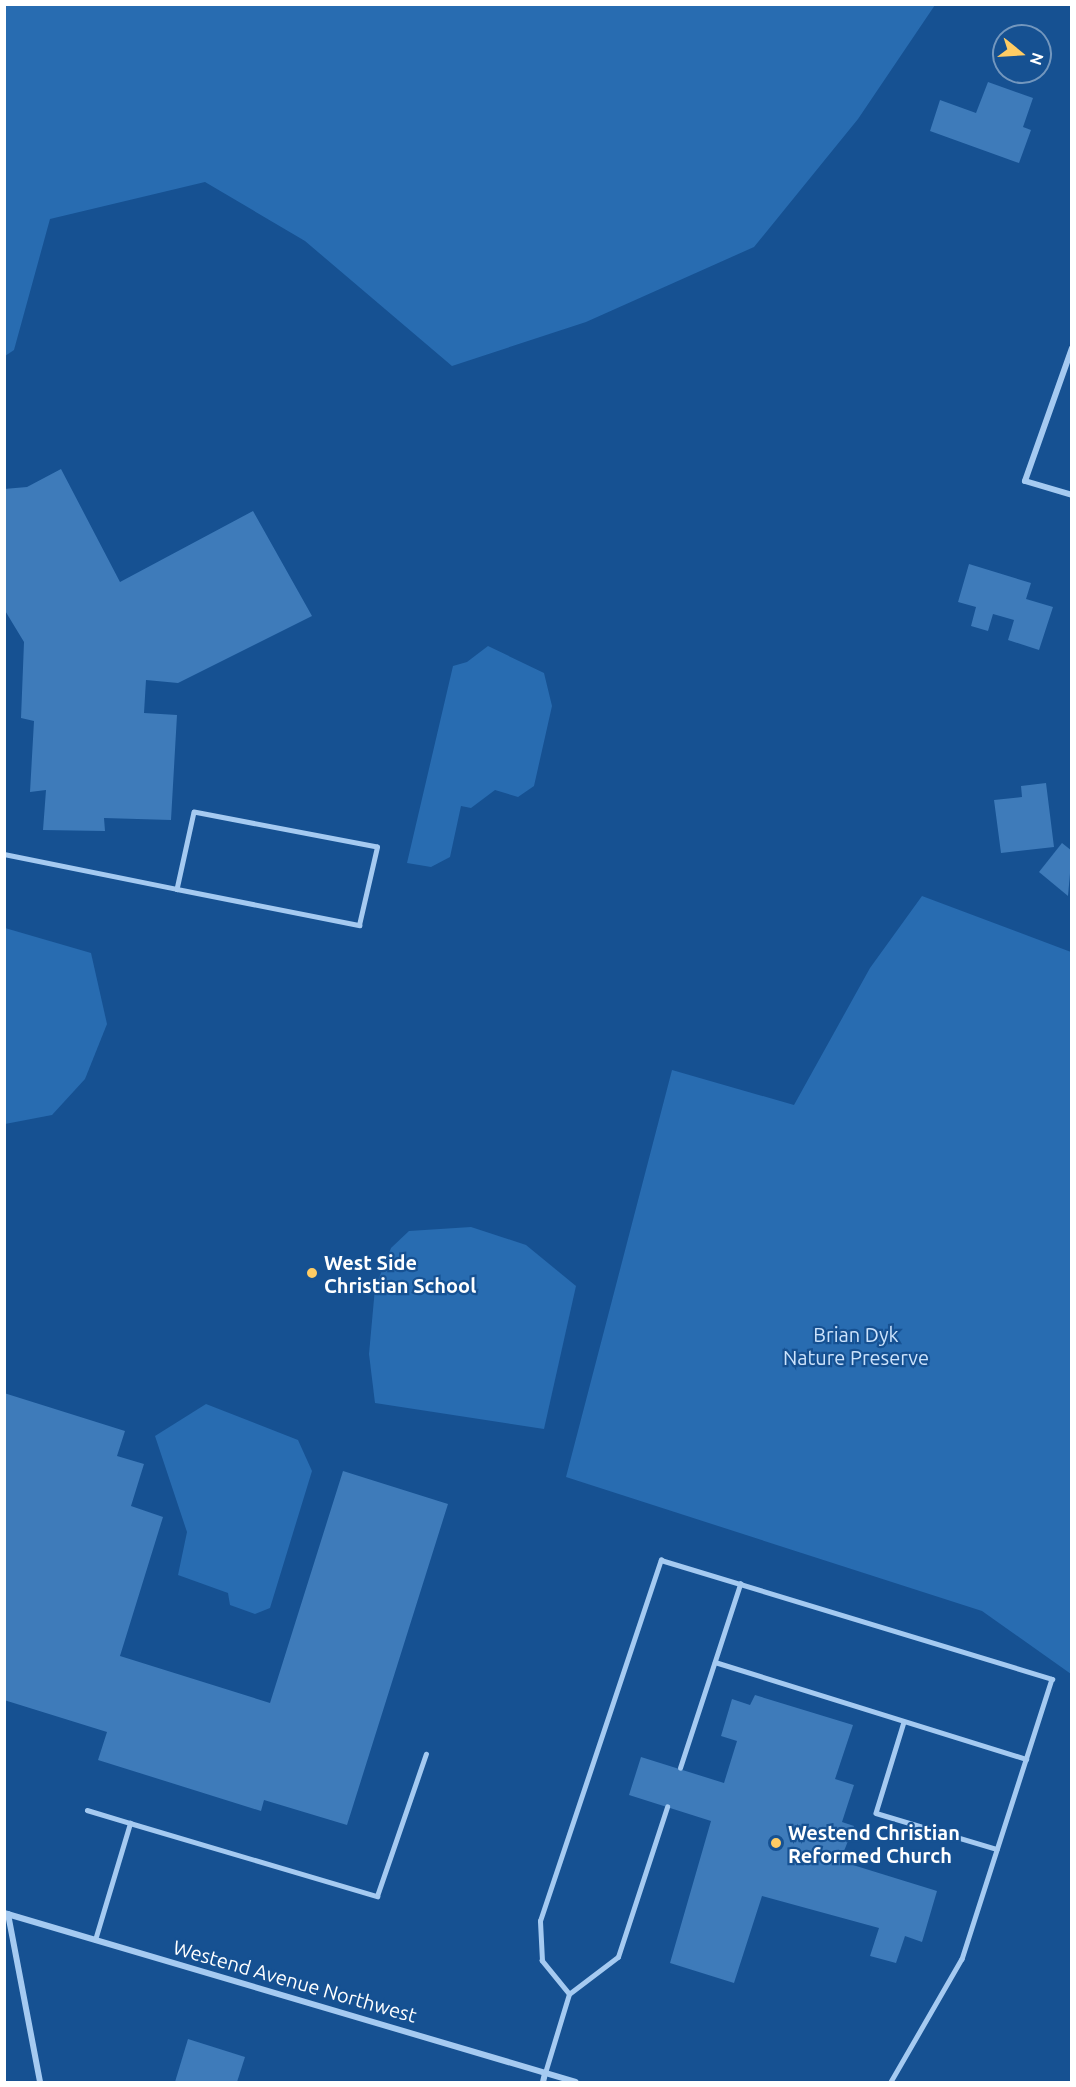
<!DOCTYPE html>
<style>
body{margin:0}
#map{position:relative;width:1076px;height:2087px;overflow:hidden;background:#165192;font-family:Ubuntu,sans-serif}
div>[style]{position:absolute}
.green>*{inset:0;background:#286cb1}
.building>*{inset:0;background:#3e7bba}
.service>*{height:4.5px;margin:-2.25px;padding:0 2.25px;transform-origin:2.25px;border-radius:2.25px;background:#a5caf1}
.minor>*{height:6px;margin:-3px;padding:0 3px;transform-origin:3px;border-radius:3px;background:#a5caf1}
.dots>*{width:16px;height:16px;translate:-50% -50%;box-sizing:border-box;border:3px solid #165192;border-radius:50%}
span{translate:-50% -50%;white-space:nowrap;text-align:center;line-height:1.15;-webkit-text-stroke:4.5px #165192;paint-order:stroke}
.poi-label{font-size:20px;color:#fff;font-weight:700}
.left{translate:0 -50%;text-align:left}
.park-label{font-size:20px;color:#cce3fc}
.street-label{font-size:20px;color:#fff}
.frame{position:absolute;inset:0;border:6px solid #fff;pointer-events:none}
.north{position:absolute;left:992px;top:24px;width:60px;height:60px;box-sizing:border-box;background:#165192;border:2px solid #7397be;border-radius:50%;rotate:108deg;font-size:16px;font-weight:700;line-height:24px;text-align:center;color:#fff}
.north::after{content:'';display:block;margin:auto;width:21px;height:27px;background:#ffcc64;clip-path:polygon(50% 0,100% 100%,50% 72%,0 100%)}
</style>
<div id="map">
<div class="green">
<div style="clip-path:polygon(4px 5px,5px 4px,935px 5px,858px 119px,754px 247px,586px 322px,452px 366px,305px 241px,205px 182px,50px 219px,14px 350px,5px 356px)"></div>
<div style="clip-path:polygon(488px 646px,544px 673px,552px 706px,534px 786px,518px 797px,495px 790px,471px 808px,461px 806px,450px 857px,431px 867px,407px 863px,453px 666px,467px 662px)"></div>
<div style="clip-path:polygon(922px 896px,1071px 952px,1071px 1674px,982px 1611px,566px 1477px,672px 1070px,794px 1105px,870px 968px)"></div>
<div style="clip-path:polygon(5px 928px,91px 953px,107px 1024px,85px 1079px,52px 1115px,5px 1124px)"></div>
<div style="clip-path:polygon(471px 1227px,526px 1245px,576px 1286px,544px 1429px,375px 1403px,369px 1354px,375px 1288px,391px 1248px,409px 1231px)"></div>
<div style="clip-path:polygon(206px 1404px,298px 1440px,312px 1471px,270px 1608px,255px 1614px,230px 1605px,228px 1593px,178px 1575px,187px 1532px,155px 1436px)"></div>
</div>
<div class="building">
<div style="clip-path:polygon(988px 82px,1033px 98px,1023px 127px,1031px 130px,1019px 163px,930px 131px,940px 100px,976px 113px)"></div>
<div style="clip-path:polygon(61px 469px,120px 582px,253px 511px,312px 616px,178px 683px,146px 680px,144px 713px,177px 715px,171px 820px,104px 818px,105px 831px,43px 830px,46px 790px,30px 792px,34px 721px,21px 718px,24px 642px,4px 609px,4px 489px,27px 487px)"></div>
<div style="clip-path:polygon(969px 564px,1031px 583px,1026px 599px,1053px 607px,1039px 650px,1008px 640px,1014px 620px,993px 614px,988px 631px,971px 626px,976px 607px,958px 602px)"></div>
<div style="clip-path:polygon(1046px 783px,1054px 847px,1001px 853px,994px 800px,1022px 797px,1021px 786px)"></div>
<div style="clip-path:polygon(1062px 843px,1072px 851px,1068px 896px,1039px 872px)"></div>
<div style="clip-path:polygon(4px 1393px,125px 1431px,117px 1456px,144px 1464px,131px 1506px,163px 1517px,120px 1656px,270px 1703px,343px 1471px,448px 1504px,347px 1825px,264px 1800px,261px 1811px,98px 1760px,107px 1732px,4px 1700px)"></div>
<div style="clip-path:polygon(755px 1695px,853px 1725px,835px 1779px,854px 1785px,842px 1822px,854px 1826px,840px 1861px,937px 1891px,922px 1942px,905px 1936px,896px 1963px,870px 1956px,879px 1928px,762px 1896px,734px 1983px,670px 1963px,711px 1821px,629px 1795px,641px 1757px,724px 1783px,737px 1741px,721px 1736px,732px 1699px,750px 1705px)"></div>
<div style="clip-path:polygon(188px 2039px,245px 2057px,237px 2082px,175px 2082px)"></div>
</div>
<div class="service">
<div style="left:4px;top:854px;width:177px;rotate:11.4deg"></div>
<div style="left:177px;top:889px;width:186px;rotate:11.2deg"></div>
<div style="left:359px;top:925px;width:80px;rotate:-77deg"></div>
<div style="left:377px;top:847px;width:186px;rotate:-169.2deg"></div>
<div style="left:194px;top:812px;width:79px;rotate:102.4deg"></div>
<div style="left:715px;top:1662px;width:326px;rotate:17.3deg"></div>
<div style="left:904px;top:1722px;width:95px;rotate:107.1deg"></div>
<div style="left:876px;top:1813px;width:126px;rotate:16.6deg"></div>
<div style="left:680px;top:1768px;width:194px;rotate:-71.9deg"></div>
<div style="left:87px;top:1810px;width:45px;rotate:16.8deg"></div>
<div style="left:95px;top:1940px;width:122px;rotate:-73.3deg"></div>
<div style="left:130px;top:1823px;width:258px;rotate:16.5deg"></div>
<div style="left:377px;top:1896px;width:150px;rotate:-71deg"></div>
<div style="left:569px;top:1994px;width:61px;rotate:-37.1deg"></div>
<div style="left:618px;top:1957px;width:158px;rotate:-71.9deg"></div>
<div style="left:545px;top:2073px;width:83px;rotate:-73.1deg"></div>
<div style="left:569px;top:1994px;width:43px;rotate:-129.3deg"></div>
<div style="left:542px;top:1961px;width:40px;rotate:-92.9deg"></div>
<div style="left:540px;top:1921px;width:381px;rotate:-71.5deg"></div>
<div style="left:661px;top:1560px;width:409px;rotate:16.9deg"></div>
<div style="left:1052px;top:1679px;width:294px;rotate:107.8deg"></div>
<div style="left:962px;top:1959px;width:142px;rotate:120deg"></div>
</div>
<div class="minor">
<div style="left:1072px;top:348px;width:141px;rotate:109.5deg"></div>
<div style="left:1025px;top:481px;width:49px;rotate:16.6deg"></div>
<div style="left:4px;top:1913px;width:596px;rotate:16.46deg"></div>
<div style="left:8px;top:1914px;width:171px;rotate:79.2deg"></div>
<div style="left:543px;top:2082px;width:9px;rotate:-77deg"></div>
</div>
<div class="dots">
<div style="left:312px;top:1273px;background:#ffcc64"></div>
<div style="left:776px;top:1843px;background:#ffcc64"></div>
</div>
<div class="poi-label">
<span class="left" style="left:324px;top:1274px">West Side<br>Christian School</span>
<span class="left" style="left:788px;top:1844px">Westend Christian<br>Reformed Church</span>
</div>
<div class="park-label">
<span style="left:856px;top:1346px">Brian Dyk<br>Nature Preserve</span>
</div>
<div class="street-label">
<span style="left:295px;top:1981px;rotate:16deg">Westend Avenue Northwest</span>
</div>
<div class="frame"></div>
<div class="north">N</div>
</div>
